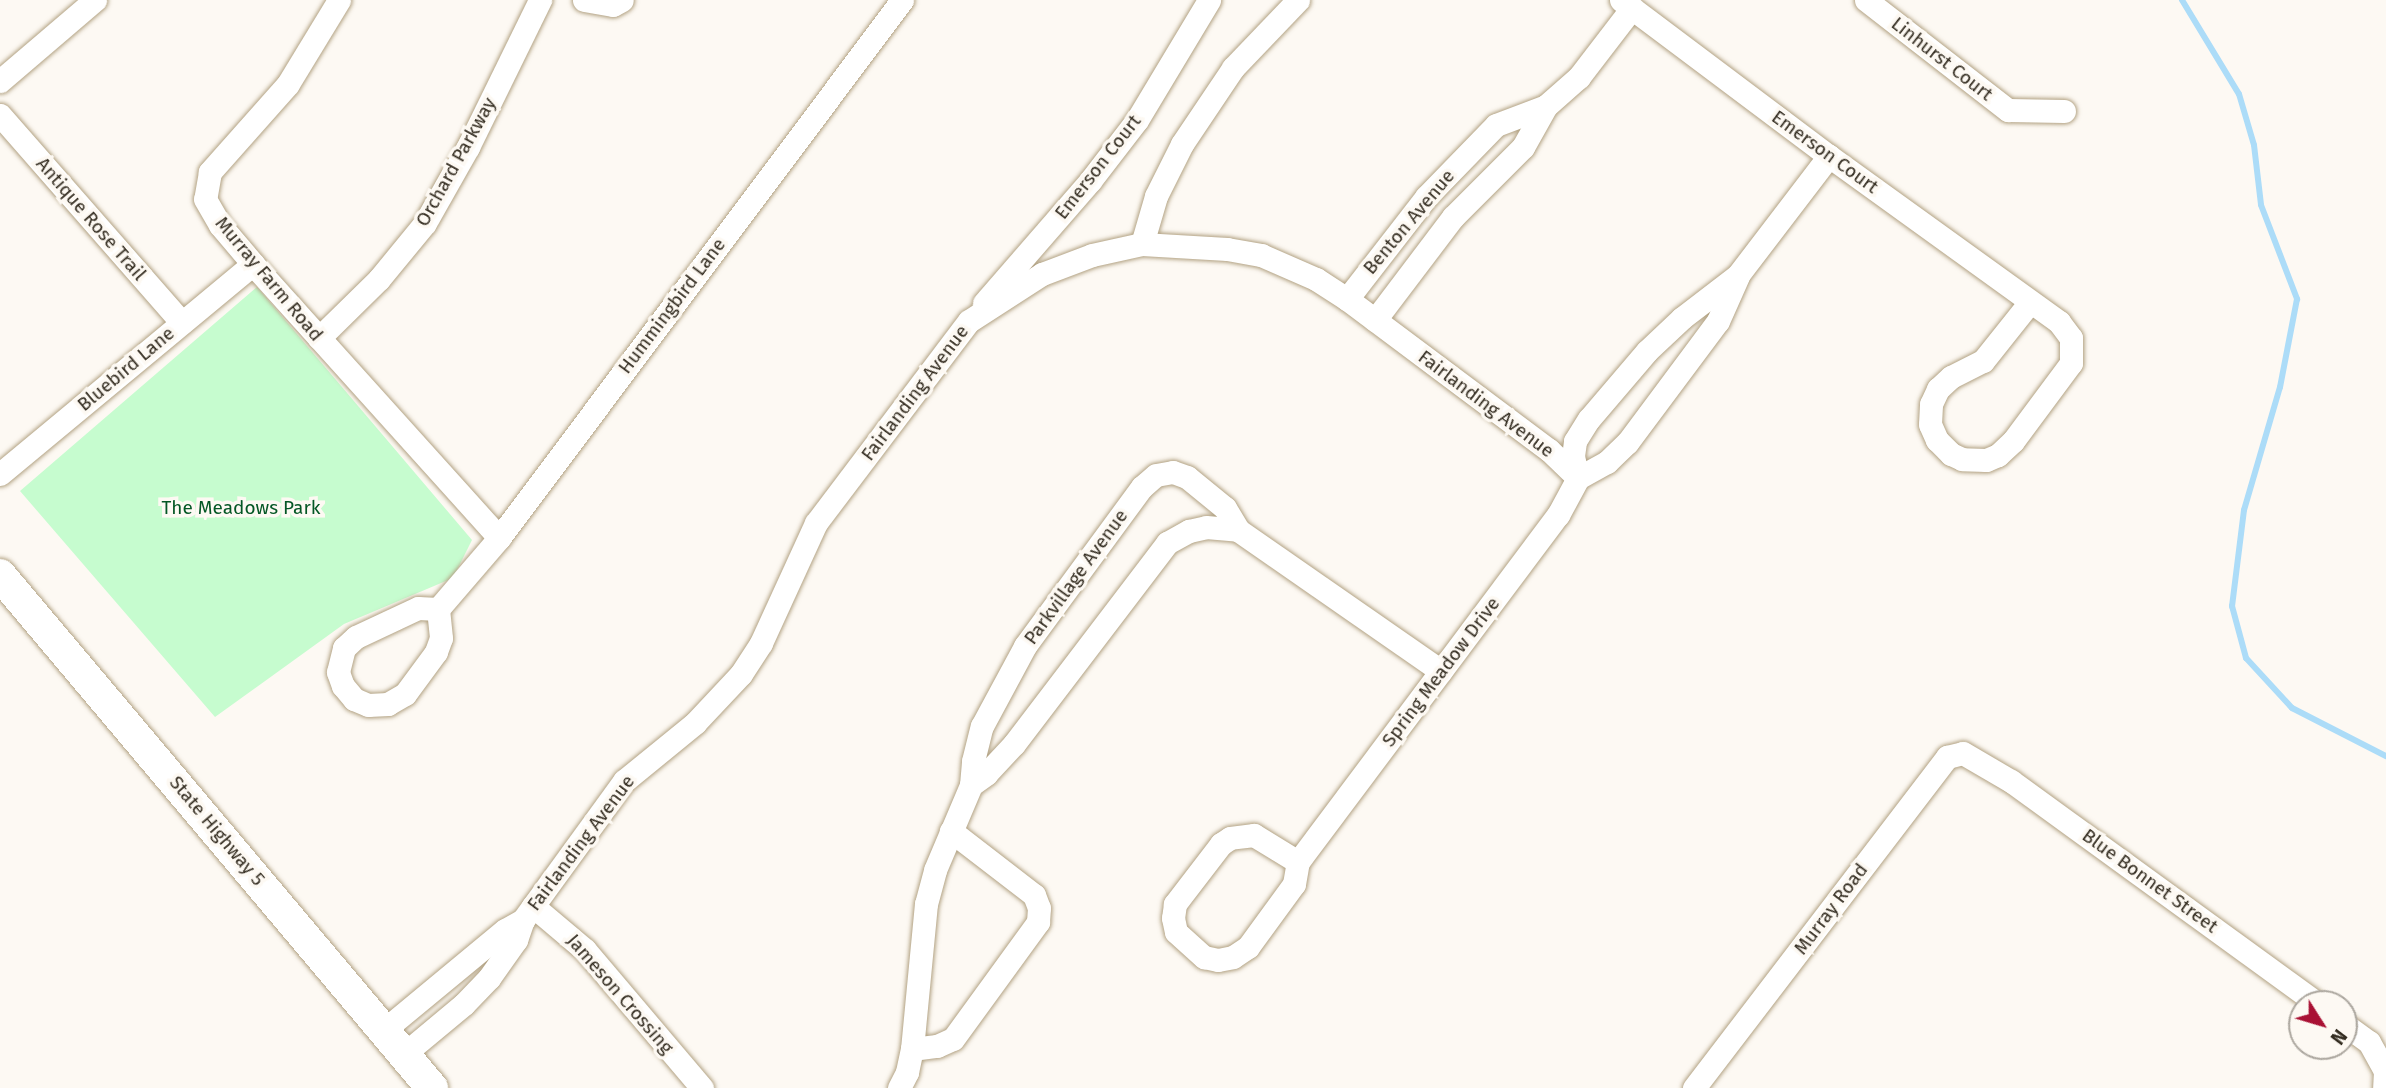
<!DOCTYPE html>
<style>
body{margin:0}
#map{position:relative;width:2386px;height:1088px;overflow:hidden;background:#fdf9f3;font-family:"Fira Sans",sans-serif}
div>[style]{position:absolute}
.green>*{inset:0;background:#c6fccf}
.stream>*{height:6px;margin:-3px;padding:0 3px;transform-origin:3px;border-radius:3px;background:#acdcf8}
.roads{filter:drop-shadow(0 0 2px #b2a283) drop-shadow(0 0 2px #b2a283)}
.minor>*{height:23px;margin:-11.5px;padding:0 11.5px;transform-origin:11.5px;border-radius:11.5px;background:#fff}
.secondary>*{height:32px;margin:-16px;padding:0 16px;transform-origin:16px;border-radius:16px;background:#fff}
span{translate:-50% -50%;white-space:nowrap;text-align:center;line-height:1.15;-webkit-text-stroke:7px #fdf9f3;paint-order:stroke}
.street-label{font-size:19px;color:#332c20}
.park-label{font-size:19px;color:#045725}
.north{position:absolute;left:2288px;top:990px;width:70px;height:70px;box-sizing:border-box;background:#fdf9f3;border:2px solid #aca79f;border-radius:50%;rotate:127deg;font-size:19px;font-weight:700;line-height:28px;text-align:center;color:#332c20}
.north::after{content:'';display:block;margin:auto;width:24px;height:32px;background:#a91134;clip-path:polygon(50% 0,100% 100%,50% 72%,0 100%)}
</style>
<div id="map">
<div class="green">
<div style="clip-path:polygon(257px 287px,472px 540px,453px 578px,344px 624px,215px 717px,20px 491px)"></div>
</div>
<div class="stream">
<div style="left:2182px;top:0;width:110px;rotate:58.8deg"></div>
<div style="left:2239px;top:94px;width:53px;rotate:73.6deg"></div>
<div style="left:2254px;top:145px;width:60px;rotate:83.3deg"></div>
<div style="left:2261px;top:205px;width:101px;rotate:69deg"></div>
<div style="left:2297px;top:299px;width:90px;rotate:100.9deg"></div>
<div style="left:2280px;top:387px;width:128px;rotate:106.3deg"></div>
<div style="left:2244px;top:510px;width:97px;rotate:97.1deg"></div>
<div style="left:2232px;top:606px;width:54px;rotate:74.9deg"></div>
<div style="left:2246px;top:658px;width:68px;rotate:47.4deg"></div>
<div style="left:2292px;top:708px;width:106px;rotate:27.1deg"></div>
</div>
<div class="roads">
<div class="minor">
<div style="left:339px;top:0;width:98px;rotate:121.3deg"></div>
<div style="left:288px;top:84px;width:118px;rotate:131.6deg"></div>
<div style="left:210px;top:172px;width:27px;rotate:100deg"></div>
<div style="left:205px;top:199px;width:30px;rotate:60deg"></div>
<div style="left:220px;top:225px;width:60px;rotate:49.7deg"></div>
<div style="left:259px;top:271px;width:359px;rotate:48deg"></div>
<div style="left:584px;top:0;width:29px;rotate:10deg"></div>
<div style="left:613px;top:5px;width:10px;rotate:-29deg"></div>
<div style="left:1621px;top:0;width:260px;rotate:36.9deg"></div>
<div style="left:1829px;top:156px;width:284px;rotate:35.8deg"></div>
<div style="left:2059px;top:322px;width:20px;rotate:53deg"></div>
<div style="left:2071px;top:338px;width:25px;rotate:90deg"></div>
<div style="left:2071px;top:363px;width:97px;rotate:126.6deg"></div>
<div style="left:2013px;top:441px;width:21px;rotate:137deg"></div>
<div style="left:1998px;top:455px;width:13px;rotate:157deg"></div>
<div style="left:1986px;top:460px;width:24px;rotate:-178deg"></div>
<div style="left:1962px;top:459px;width:12px;rotate:-156deg"></div>
<div style="left:1951px;top:454px;width:20px;rotate:-135deg"></div>
<div style="left:1937px;top:440px;width:17px;rotate:-114deg"></div>
<div style="left:1930px;top:424px;width:20px;rotate:-87deg"></div>
<div style="left:1931px;top:404px;width:17px;rotate:-65deg"></div>
<div style="left:1938px;top:389px;width:18px;rotate:-43deg"></div>
<div style="left:1951px;top:377px;width:36px;rotate:-27deg"></div>
<div style="left:1983px;top:361px;width:75px;rotate:-51.5deg"></div>
<div style="left:1866px;top:0;width:180px;rotate:37.8deg"></div>
<div style="left:2008px;top:110px;width:56px;rotate:1deg"></div>
<div style="left:0;top:81px;width:125px;rotate:-40.5deg"></div>
<div style="left:0;top:115px;width:276px;rotate:48.8deg"></div>
<div style="left:1142px;top:244px;width:50px;rotate:-73.7deg"></div>
<div style="left:1156px;top:196px;width:58px;rotate:-63.4deg"></div>
<div style="left:1182px;top:144px;width:92px;rotate:-56.1deg"></div>
<div style="left:1233px;top:68px;width:94px;rotate:-46.3deg"></div>
<div style="left:1347px;top:299px;width:129px;rotate:-52.2deg"></div>
<div style="left:1426px;top:197px;width:100px;rotate:-45.8deg"></div>
<div style="left:1496px;top:125px;width:53px;rotate:-20.8deg"></div>
<div style="left:1546px;top:106px;width:44px;rotate:-41.3deg"></div>
<div style="left:1579px;top:77px;width:87px;rotate:-52.5deg"></div>
<div style="left:984px;top:303px;width:162px;rotate:-49deg"></div>
<div style="left:1090px;top:181px;width:77px;rotate:-52.4deg"></div>
<div style="left:1137px;top:120px;width:140px;rotate:-59deg"></div>
<div style="left:1375px;top:320px;width:129px;rotate:-52.9deg"></div>
<div style="left:1453px;top:217px;width:99px;rotate:-45deg"></div>
<div style="left:1523px;top:147px;width:47px;rotate:-60.7deg"></div>
<div style="left:319px;top:338px;width:84px;rotate:-44.5deg"></div>
<div style="left:379px;top:279px;width:72px;rotate:-50.6deg"></div>
<div style="left:425px;top:223px;width:87px;rotate:-60.5deg"></div>
<div style="left:468px;top:147px;width:164px;rotate:-63.9deg"></div>
<div style="left:0;top:474px;width:329px;rotate:-39.7deg"></div>
<div style="left:1578px;top:478px;width:33px;rotate:-29deg"></div>
<div style="left:1607px;top:462px;width:28px;rotate:-44deg"></div>
<div style="left:1627px;top:443px;width:152px;rotate:-53.3deg"></div>
<div style="left:1718px;top:321px;width:49px;rotate:-66deg"></div>
<div style="left:438px;top:609px;width:29px;rotate:84deg"></div>
<div style="left:441px;top:638px;width:15px;rotate:110deg"></div>
<div style="left:436px;top:652px;width:52px;rotate:126.4deg"></div>
<div style="left:405px;top:694px;width:20px;rotate:150deg"></div>
<div style="left:388px;top:704px;width:20px;rotate:177deg"></div>
<div style="left:368px;top:705px;width:15px;rotate:-157deg"></div>
<div style="left:354px;top:699px;width:17px;rotate:-130deg"></div>
<div style="left:343px;top:686px;width:15px;rotate:-110deg"></div>
<div style="left:338px;top:672px;width:25px;rotate:-76deg"></div>
<div style="left:344px;top:648px;width:16px;rotate:-43deg"></div>
<div style="left:356px;top:637px;width:68px;rotate:-25.1deg"></div>
<div style="left:418px;top:608px;width:20px;rotate:3deg"></div>
<div style="left:438px;top:609px;width:94px;rotate:-49.3deg"></div>
<div style="left:499px;top:538px;width:672px;rotate:-53.16deg"></div>
<div style="left:971px;top:785px;width:19px;rotate:-36deg"></div>
<div style="left:986px;top:774px;width:41px;rotate:-47deg"></div>
<div style="left:1014px;top:744px;width:253px;rotate:-52.7deg"></div>
<div style="left:1167px;top:543px;width:25px;rotate:-29deg"></div>
<div style="left:1189px;top:531px;width:17px;rotate:-13deg"></div>
<div style="left:1206px;top:527px;width:32px;rotate:5deg"></div>
<div style="left:1298px;top:862px;width:52px;rotate:-148.5deg"></div>
<div style="left:1254px;top:835px;width:24px;rotate:173deg"></div>
<div style="left:1230px;top:838px;width:11px;rotate:146deg"></div>
<div style="left:1221px;top:844px;width:76px;rotate:127.5deg"></div>
<div style="left:1175px;top:904px;width:14px;rotate:98deg"></div>
<div style="left:1173px;top:918px;width:14px;rotate:78deg"></div>
<div style="left:1176px;top:932px;width:38px;rotate:42deg"></div>
<div style="left:1204px;top:957px;width:14px;rotate:12deg"></div>
<div style="left:1218px;top:960px;width:15px;rotate:-11deg"></div>
<div style="left:1233px;top:957px;width:18px;rotate:-34deg"></div>
<div style="left:1248px;top:947px;width:78px;rotate:-53.9deg"></div>
<div style="left:1294px;top:884px;width:22px;rotate:-80deg"></div>
<div style="left:1298px;top:862px;width:434px;rotate:-53.2deg"></div>
<div style="left:1558px;top:515px;width:42px;rotate:-61.6deg"></div>
<div style="left:1578px;top:478px;width:23px;rotate:-103deg"></div>
<div style="left:1573px;top:456px;width:15px;rotate:-82deg"></div>
<div style="left:1575px;top:441px;width:26px;rotate:-58deg"></div>
<div style="left:1589px;top:419px;width:89px;rotate:-49.5deg"></div>
<div style="left:1647px;top:351px;width:48px;rotate:-43.3deg"></div>
<div style="left:1682px;top:318px;width:71px;rotate:-37.5deg"></div>
<div style="left:1738px;top:275px;width:150px;rotate:-52.6deg"></div>
<div style="left:533px;top:906px;width:68px;rotate:40.2deg"></div>
<div style="left:585px;top:950px;width:181px;rotate:49.7deg"></div>
<div style="left:2344px;top:1024px;width:31px;rotate:36deg"></div>
<div style="left:2369px;top:1042px;width:33px;rotate:61deg"></div>
<div style="left:2385px;top:1071px;width:17px;rotate:93deg"></div>
<div style="left:384px;top:1030px;width:157px;rotate:-39.6deg"></div>
<div style="left:505px;top:930px;width:21px;rotate:-29deg"></div>
<div style="left:912px;top:1049px;width:25px;rotate:-7deg"></div>
<div style="left:937px;top:1046px;width:17px;rotate:-24deg"></div>
<div style="left:953px;top:1039px;width:145px;rotate:-54deg"></div>
<div style="left:1038px;top:922px;width:14px;rotate:-86deg"></div>
<div style="left:1039px;top:908px;width:14px;rotate:-111deg"></div>
<div style="left:1034px;top:895px;width:105px;rotate:-142.4deg"></div>
<div style="left:404px;top:1054px;width:78px;rotate:-39.8deg"></div>
<div style="left:464px;top:1004px;width:36px;rotate:-46deg"></div>
<div style="left:489px;top:978px;width:47px;rotate:-54.6deg"></div>
<div style="left:516px;top:940px;width:21px;rotate:-71deg"></div>
<div style="left:523px;top:920px;width:172px;rotate:-54deg"></div>
<div style="left:624px;top:781px;width:92px;rotate:-39.2deg"></div>
<div style="left:695px;top:723px;width:67px;rotate:-46.8deg"></div>
<div style="left:741px;top:674px;width:37px;rotate:-57deg"></div>
<div style="left:761px;top:643px;width:132px;rotate:-65.4deg"></div>
<div style="left:816px;top:523px;width:253px;rotate:-52.9deg"></div>
<div style="left:969px;top:321px;width:87px;rotate:-32.8deg"></div>
<div style="left:1042px;top:274px;width:53px;rotate:-20.8deg"></div>
<div style="left:1092px;top:255px;width:51px;rotate:-12.4deg"></div>
<div style="left:1142px;top:244px;width:85px;rotate:3.4deg"></div>
<div style="left:1227px;top:249px;width:35px;rotate:10deg"></div>
<div style="left:1261px;top:255px;width:60px;rotate:23.6deg"></div>
<div style="left:1316px;top:279px;width:37px;rotate:33deg"></div>
<div style="left:1347px;top:299px;width:252px;rotate:36.8deg"></div>
<div style="left:1549px;top:450px;width:40px;rotate:44deg"></div>
<div style="left:899px;top:1088px;width:18px;rotate:-63deg"></div>
<div style="left:907px;top:1072px;width:24px;rotate:-78deg"></div>
<div style="left:912px;top:1049px;width:146px;rotate:-84.5deg"></div>
<div style="left:926px;top:904px;width:35px;rotate:-75deg"></div>
<div style="left:935px;top:870px;width:92px;rotate:-67deg"></div>
<div style="left:971px;top:785px;width:24px;rotate:-85deg"></div>
<div style="left:973px;top:761px;width:36px;rotate:-76deg"></div>
<div style="left:982px;top:726px;width:91px;rotate:-61.7deg"></div>
<div style="left:1025px;top:646px;width:197px;rotate:-53.7deg"></div>
<div style="left:1142px;top:487px;width:18px;rotate:-41deg"></div>
<div style="left:1156px;top:475px;width:17px;rotate:-10deg"></div>
<div style="left:1173px;top:472px;width:15px;rotate:20deg"></div>
<div style="left:1187px;top:477px;width:49px;rotate:39.2deg"></div>
<div style="left:1225px;top:508px;width:26px;rotate:59deg"></div>
<div style="left:1238px;top:530px;width:247px;rotate:34.8deg"></div>
<div style="left:1694px;top:1088px;width:417px;rotate:-52.6deg"></div>
<div style="left:1947px;top:757px;width:16px;rotate:-14deg"></div>
<div style="left:1963px;top:753px;width:56px;rotate:30.3deg"></div>
<div style="left:2011px;top:781px;width:379px;rotate:36deg"></div>
</div>
<div class="secondary">
<div style="left:0;top:575px;width:671px;rotate:49.9deg"></div>
</div>
</div>
<div class="street-label">
<span style="left:1942px;top:59px;rotate:38deg">Linhurst Court</span>
<span style="left:1825px;top:152px;rotate:36deg">Emerson Court</span>
<span style="left:456px;top:162px;rotate:-61deg">Orchard Parkway</span>
<span style="left:1098px;top:167px;rotate:-52deg">Emerson Court</span>
<span style="left:91px;top:219px;rotate:49deg">Antique Rose Trail</span>
<span style="left:1409px;top:222px;rotate:-50deg">Benton Avenue</span>
<span style="left:269px;top:279px;rotate:50deg">Murray Farm Road</span>
<span style="left:672px;top:306px;rotate:-53deg">Hummingbird Lane</span>
<span style="left:126px;top:369px;rotate:-40deg">Bluebird Lane</span>
<span style="left:915px;top:393px;rotate:-53deg">Fairlanding Avenue</span>
<span style="left:1486px;top:404px;rotate:37deg">Fairlanding Avenue</span>
<span style="left:1076px;top:577px;rotate:-54deg">Parkvillage Avenue</span>
<span style="left:1441px;top:672px;rotate:-53deg">Spring Meadow Drive</span>
<span style="left:217px;top:831px;rotate:50deg">State Highway 5</span>
<span style="left:581px;top:843px;rotate:-53deg">Fairlanding Avenue</span>
<span style="left:2150px;top:881px;rotate:36deg">Blue Bonnet Street</span>
<span style="left:1831px;top:909px;rotate:-53deg">Murray Road</span>
<span style="left:620px;top:994px;rotate:49deg">Jameson Crossing</span>
</div>
<div class="park-label">
<span style="left:241px;top:508px">The Meadows Park</span>
</div>
<div class="north">N</div>
</div>
